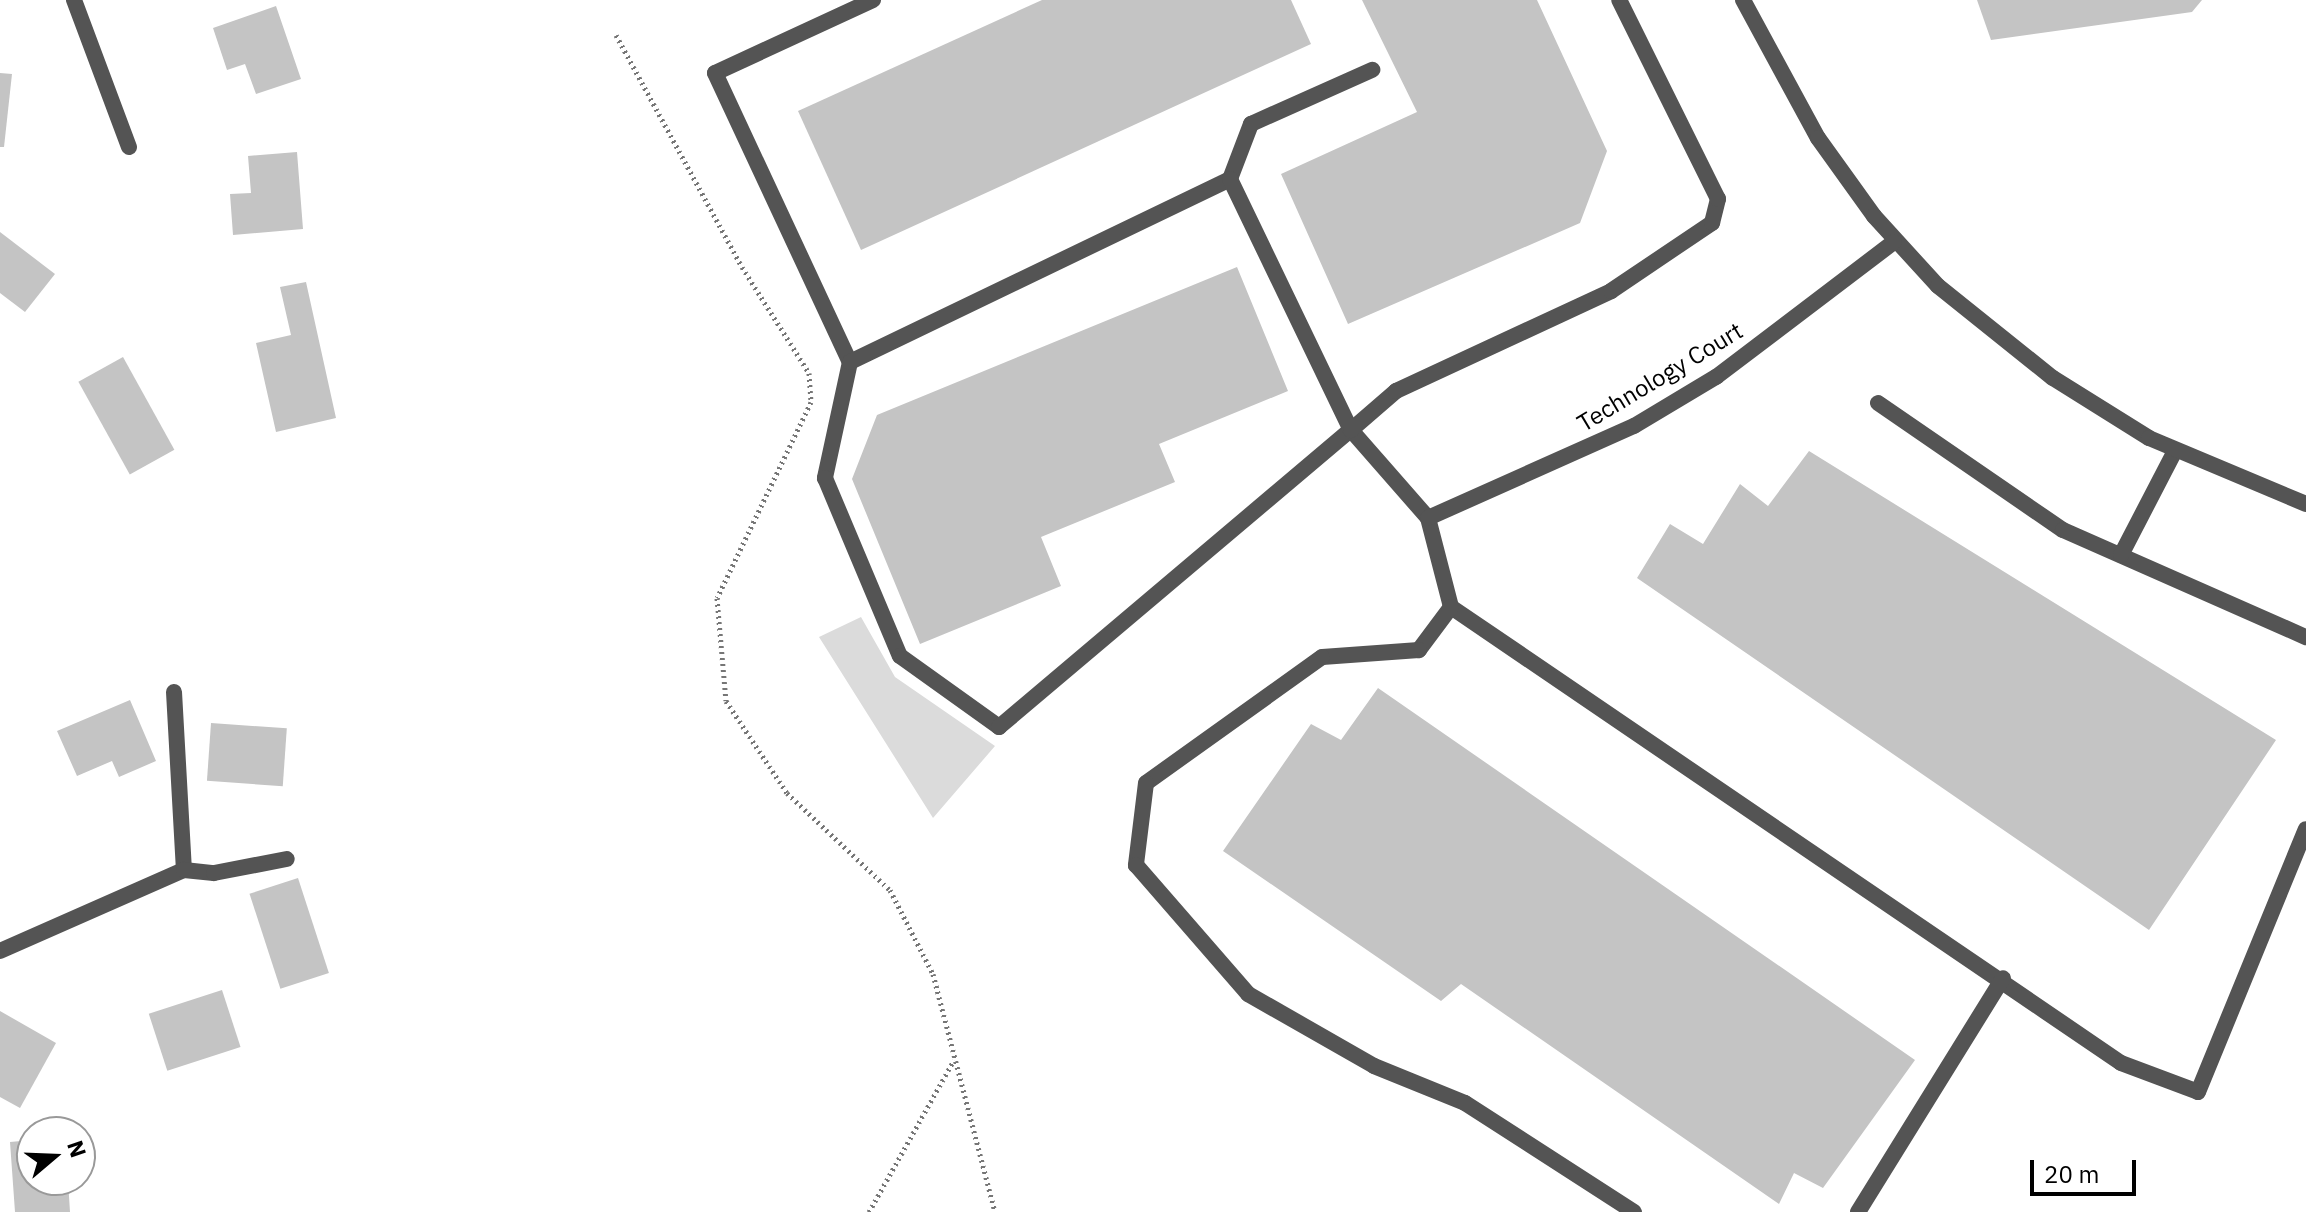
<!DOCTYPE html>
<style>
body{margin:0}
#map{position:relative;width:2306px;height:1212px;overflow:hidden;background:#fff;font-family:"IBM Plex Sans",sans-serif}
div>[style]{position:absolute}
.green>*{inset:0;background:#dbdbdb}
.building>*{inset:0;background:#c4c4c4;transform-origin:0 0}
.path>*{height:5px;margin-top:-2.5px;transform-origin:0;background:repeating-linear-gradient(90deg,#767676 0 2px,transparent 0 6px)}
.lane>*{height:16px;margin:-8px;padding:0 8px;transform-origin:8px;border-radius:8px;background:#545454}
.street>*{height:16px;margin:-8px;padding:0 8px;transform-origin:8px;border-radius:8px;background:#545454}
span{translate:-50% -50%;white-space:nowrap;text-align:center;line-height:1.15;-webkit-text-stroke:6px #fff;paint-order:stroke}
.street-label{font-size:24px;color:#000}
.north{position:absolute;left:16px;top:1116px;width:80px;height:80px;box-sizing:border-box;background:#fff;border:2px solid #999;border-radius:50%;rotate:71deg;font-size:22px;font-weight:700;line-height:32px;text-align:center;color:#000}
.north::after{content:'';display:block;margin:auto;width:28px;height:36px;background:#000;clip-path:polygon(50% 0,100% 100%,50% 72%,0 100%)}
.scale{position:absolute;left:2030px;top:1160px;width:106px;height:36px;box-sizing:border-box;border:4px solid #000;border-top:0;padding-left:10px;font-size:24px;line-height:28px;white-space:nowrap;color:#000;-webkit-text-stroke:6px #fff;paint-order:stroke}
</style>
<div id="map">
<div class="green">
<div style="clip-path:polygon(861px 617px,895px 677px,995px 746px,933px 818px,819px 637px)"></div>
</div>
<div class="building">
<div style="clip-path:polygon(1042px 0,1291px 0,1311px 44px,861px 250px,798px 111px)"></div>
<div style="clip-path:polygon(1362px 0,1537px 0,1607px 151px,1580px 223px,1348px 324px,1281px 174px,1417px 112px)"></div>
<div style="clip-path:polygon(1977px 0,2202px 0,2192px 12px,1991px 40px)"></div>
<div style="clip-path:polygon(276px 6px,301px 79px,256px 94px,245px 64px,227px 70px,213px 28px)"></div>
<div style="clip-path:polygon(0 73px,12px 74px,4px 147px,0 147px)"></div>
<div style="clip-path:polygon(297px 152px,303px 229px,233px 235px,230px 194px,251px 193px,248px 156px)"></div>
<div style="clip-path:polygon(0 232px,55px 274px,25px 312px,0 293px)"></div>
<div style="clip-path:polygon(1237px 267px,1288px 391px,1159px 444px,1175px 482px,1041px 537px,1061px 586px,920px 644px,852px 479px,877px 415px)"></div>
<div style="clip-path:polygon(306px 282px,336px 418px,276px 432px,256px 343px,291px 335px,280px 287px)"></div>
<div style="left:123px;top:357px;width:106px;height:51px;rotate:61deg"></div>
<div style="clip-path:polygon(1809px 451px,2276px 740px,2149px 930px,1637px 578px,1670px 524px,1703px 544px,1740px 484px,1768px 506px)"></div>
<div style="clip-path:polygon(1378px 688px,1915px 1060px,1823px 1188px,1794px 1173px,1779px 1204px,1461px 984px,1441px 1001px,1223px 851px,1311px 724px,1341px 740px)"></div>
<div style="clip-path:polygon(130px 700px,156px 761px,119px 777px,112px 761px,77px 776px,57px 731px)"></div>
<div style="left:211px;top:723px;width:76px;height:58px;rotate:4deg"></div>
<div style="left:298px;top:878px;width:100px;height:51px;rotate:72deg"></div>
<div style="left:222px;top:990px;width:60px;height:77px;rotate:72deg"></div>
<div style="clip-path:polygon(0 1011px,56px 1043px,20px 1108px,0 1097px)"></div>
<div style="clip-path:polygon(32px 1140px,32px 1180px,68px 1180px,70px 1212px,15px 1212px,10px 1142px)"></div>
</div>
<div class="path">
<div style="left:616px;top:35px;width:264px;rotate:61.5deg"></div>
<div style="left:742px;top:267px;width:125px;rotate:57.7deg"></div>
<div style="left:809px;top:373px;width:29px;rotate:86deg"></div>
<div style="left:811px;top:402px;width:217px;rotate:115.6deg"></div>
<div style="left:717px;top:598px;width:103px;rotate:85deg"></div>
<div style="left:726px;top:701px;width:110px;rotate:56.5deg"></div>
<div style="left:787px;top:793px;width:141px;rotate:43.3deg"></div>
<div style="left:890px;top:890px;width:94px;rotate:62.9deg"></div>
<div style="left:933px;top:974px;width:246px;rotate:75.4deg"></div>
<div style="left:869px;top:1212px;width:174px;rotate:-60.8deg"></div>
</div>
<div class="lane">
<div style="left:873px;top:0;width:174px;rotate:155.2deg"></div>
<div style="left:715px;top:73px;width:319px;rotate:65deg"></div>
<div style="left:850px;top:362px;width:119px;rotate:102.2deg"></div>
<div style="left:825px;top:478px;width:193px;rotate:67.2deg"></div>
<div style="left:900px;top:656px;width:122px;rotate:35.6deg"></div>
<div style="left:999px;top:727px;width:461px;rotate:-40.2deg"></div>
<div style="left:1351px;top:430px;width:117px;rotate:48.8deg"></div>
<div style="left:1428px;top:518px;width:92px;rotate:75.5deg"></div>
<div style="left:1451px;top:607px;width:810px;rotate:34.24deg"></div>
<div style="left:2121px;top:1063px;width:82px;rotate:20.6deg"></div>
<div style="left:2198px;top:1092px;width:284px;rotate:-67.7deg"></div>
<div style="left:1230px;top:179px;width:59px;rotate:-69.1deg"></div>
<div style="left:1251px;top:124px;width:133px;rotate:-24.1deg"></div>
<div style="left:850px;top:362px;width:422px;rotate:-25.7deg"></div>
<div style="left:1230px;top:179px;width:279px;rotate:64.3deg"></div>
<div style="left:1351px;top:430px;width:60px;rotate:-40.9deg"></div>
<div style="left:1396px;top:391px;width:237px;rotate:-24.9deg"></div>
<div style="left:1611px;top:291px;width:122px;rotate:-34deg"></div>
<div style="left:1712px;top:223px;width:25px;rotate:-76deg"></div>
<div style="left:1718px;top:199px;width:222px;rotate:-116.4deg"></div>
<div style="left:1878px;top:403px;width:224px;rotate:34.5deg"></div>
<div style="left:2063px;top:530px;width:266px;rotate:23.8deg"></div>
<div style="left:2121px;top:555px;width:117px;rotate:-62.6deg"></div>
<div style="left:1451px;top:607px;width:54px;rotate:126.7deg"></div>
<div style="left:1419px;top:650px;width:97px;rotate:175.9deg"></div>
<div style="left:1322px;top:657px;width:216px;rotate:144.4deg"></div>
<div style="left:1146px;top:783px;width:83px;rotate:97deg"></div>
<div style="left:1136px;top:865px;width:171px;rotate:49deg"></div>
<div style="left:1248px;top:994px;width:145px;rotate:29.7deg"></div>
<div style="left:1374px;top:1066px;width:98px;rotate:22.1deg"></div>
<div style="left:1465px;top:1103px;width:201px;rotate:32.8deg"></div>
<div style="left:174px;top:692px;width:178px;rotate:86.8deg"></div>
<div style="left:0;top:951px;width:201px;rotate:-23.8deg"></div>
<div style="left:184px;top:870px;width:30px;rotate:6deg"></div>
<div style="left:214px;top:873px;width:74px;rotate:-10.9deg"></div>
<div style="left:1858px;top:1212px;width:275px;rotate:-58.2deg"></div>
</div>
<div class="street">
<div style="left:74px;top:0;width:157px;rotate:69.5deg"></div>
<div style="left:1743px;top:0;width:157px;rotate:61.5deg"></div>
<div style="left:1818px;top:138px;width:96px;rotate:54.3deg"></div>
<div style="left:1874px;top:216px;width:95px;rotate:47.6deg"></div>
<div style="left:1938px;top:286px;width:147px;rotate:38.7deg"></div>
<div style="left:2053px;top:378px;width:113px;rotate:32deg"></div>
<div style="left:2149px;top:438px;width:170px;rotate:22.8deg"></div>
<div style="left:1428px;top:518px;width:226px;rotate:-24.1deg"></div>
<div style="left:1634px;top:426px;width:96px;rotate:-30.9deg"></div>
<div style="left:1716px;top:377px;width:223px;rotate:-37.2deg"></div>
</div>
<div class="street-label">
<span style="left:1660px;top:377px;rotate:-31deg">Technology Court</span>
</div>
<div class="north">N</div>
<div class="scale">20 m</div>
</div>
